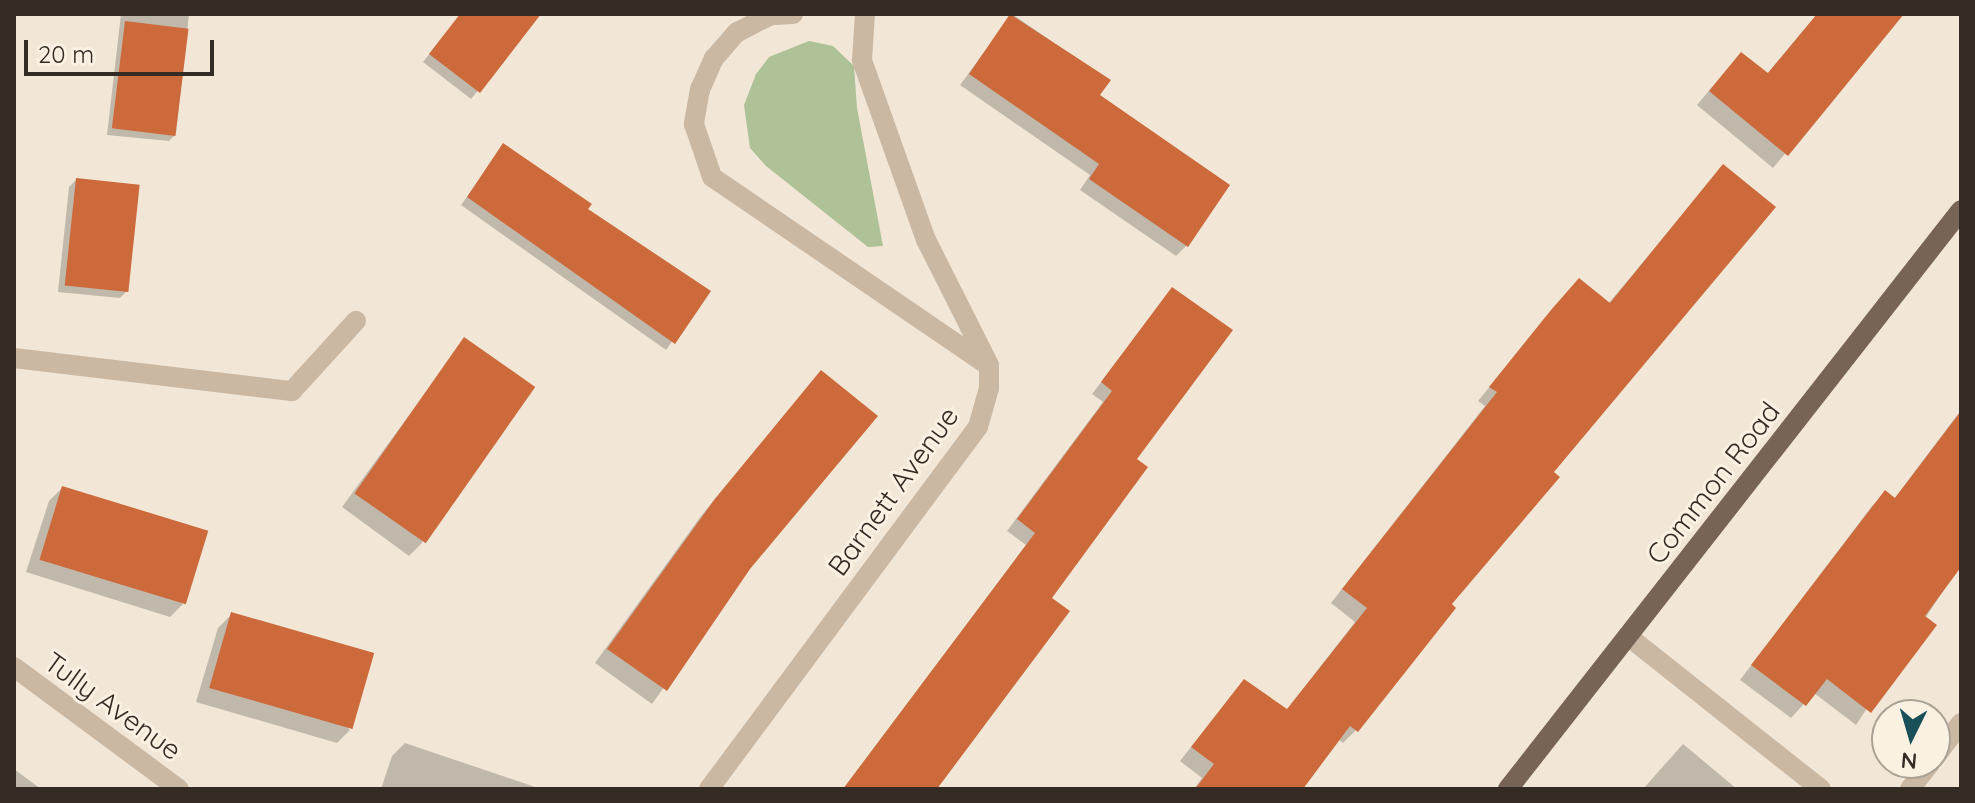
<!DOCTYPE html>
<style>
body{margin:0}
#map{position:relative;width:1975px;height:803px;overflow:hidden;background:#f2e7d7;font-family:Quicksand,sans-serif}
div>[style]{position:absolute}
.green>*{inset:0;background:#afc197}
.shadow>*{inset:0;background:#0003}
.building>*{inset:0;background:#cc6a3b;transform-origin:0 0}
.lane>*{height:20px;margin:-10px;padding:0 10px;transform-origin:10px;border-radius:10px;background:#cab8a3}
.street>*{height:20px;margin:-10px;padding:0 10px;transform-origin:10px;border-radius:10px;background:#cab8a3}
.primary>*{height:20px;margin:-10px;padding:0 10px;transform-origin:10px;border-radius:10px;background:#786455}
span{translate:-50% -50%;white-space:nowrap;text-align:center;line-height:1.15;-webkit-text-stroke:6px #faf1e3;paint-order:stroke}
.street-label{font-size:28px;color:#352b25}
.frame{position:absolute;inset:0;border:16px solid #352b25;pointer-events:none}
.north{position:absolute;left:1871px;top:699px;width:80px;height:80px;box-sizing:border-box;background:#faf1e3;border:2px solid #aba297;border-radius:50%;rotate:185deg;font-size:22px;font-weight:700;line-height:32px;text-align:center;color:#352b25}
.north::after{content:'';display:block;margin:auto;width:28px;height:36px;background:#194f58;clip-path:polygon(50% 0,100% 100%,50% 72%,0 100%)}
.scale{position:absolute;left:24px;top:40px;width:190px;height:36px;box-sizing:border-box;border:4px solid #352b25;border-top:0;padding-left:10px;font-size:24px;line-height:28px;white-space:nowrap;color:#352b25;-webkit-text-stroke:6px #faf1e3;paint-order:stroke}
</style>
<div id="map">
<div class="green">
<div style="clip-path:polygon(809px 41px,833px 46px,854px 66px,857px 108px,883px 246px,868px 247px,766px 166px,750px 148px,744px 105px,756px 74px,769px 57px)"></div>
</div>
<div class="shadow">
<div style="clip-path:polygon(121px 14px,189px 14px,176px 134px,169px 141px,107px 135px)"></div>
<div style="clip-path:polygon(461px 14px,540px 14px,471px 99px,423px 62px)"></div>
<div style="clip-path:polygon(1012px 14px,1108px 80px,1098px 95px,1187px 245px,1176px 256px,1080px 190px,1090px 175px,960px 85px)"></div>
<div style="clip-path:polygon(1817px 14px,1902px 14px,1773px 168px,1697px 105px,1728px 68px,1766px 75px)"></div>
<div style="clip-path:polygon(503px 146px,586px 210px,708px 291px,666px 350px,461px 205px)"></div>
<div style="clip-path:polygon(1723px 167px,1551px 472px,1356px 730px,1343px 743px,1338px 739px,1300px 789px,1194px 789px,1202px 778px,1180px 761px,1232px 695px,1245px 682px,1286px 711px,1355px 622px,1331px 603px,1485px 406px,1478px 401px,1566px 293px,1608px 304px)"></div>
<div style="clip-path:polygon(76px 180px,127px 291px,120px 298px,58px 292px,69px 187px)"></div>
<div style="clip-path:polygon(1172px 289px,1134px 459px,934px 789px,843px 789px,1026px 545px,1007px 531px,1103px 402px,1092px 394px)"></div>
<div style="clip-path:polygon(464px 340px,422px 543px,409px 556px,342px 507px)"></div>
<div style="clip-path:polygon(821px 372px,749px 568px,652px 704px,595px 663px,701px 516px)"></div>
<div style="clip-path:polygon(1961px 410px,1961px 563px,1856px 725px,1814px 693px,1791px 718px,1740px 680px,1872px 506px,1885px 493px,1894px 499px)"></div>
<div style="clip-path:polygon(62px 488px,183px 604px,170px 617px,26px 572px,49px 501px)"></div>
<div style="clip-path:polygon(232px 614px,350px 730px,337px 743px,196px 702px,218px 628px)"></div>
<div style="clip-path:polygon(405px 743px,541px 789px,381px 789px,392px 756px)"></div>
<div style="clip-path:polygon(1683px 744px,1737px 789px,1643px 789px)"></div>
<div style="clip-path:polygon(14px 769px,41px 789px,14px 789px)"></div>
</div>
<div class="building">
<div style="clip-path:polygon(460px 14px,541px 14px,480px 93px,429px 54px)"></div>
<div style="clip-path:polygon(1010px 14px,1111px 80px,1100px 95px,1230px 185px,1188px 247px,1089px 179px,1099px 164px,969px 74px)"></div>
<div style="clip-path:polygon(1817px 14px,1904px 14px,1788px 156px,1709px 91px,1741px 52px,1768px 73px)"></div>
<div style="left:125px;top:21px;width:64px;height:108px;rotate:7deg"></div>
<div style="clip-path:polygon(503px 143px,592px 204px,588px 209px,711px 291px,675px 344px,467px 197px)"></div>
<div style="clip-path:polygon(1723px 164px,1776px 207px,1554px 472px,1560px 477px,1452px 604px,1456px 608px,1358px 732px,1350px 726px,1303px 789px,1195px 789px,1214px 764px,1191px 747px,1244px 679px,1287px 709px,1367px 608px,1342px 589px,1497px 392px,1489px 387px,1551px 310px,1579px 278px,1610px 303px)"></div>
<div style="left:76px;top:178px;width:64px;height:108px;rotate:6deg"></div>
<div style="clip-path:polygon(1172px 287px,1233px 330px,1137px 459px,1148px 467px,1052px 598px,1070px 611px,937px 789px,843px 789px,1035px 533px,1017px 519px,1112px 391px,1101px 382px)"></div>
<div style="left:464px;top:337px;width:87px;height:191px;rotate:35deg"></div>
<div style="clip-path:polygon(821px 370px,878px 416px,750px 569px,667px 691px,607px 649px,714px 500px)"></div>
<div style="clip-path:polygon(1961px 411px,1961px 567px,1925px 616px,1937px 625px,1871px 713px,1827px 679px,1806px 706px,1751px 665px,1885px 490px,1895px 498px)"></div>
<div style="left:62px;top:486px;width:153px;height:77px;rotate:17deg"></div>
<div style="left:231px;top:612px;width:149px;height:79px;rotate:16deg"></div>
</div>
<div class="lane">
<div style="left:14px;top:358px;width:280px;rotate:6.8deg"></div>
<div style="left:292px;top:391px;width:95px;rotate:-47.6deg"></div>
<div style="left:1629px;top:637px;width:245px;rotate:38.4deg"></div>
<div style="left:1935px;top:757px;width:43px;rotate:-52.6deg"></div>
<div style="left:1910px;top:789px;width:33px;rotate:-52deg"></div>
</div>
<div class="street">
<div style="left:793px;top:14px;width:22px;rotate:177deg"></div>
<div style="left:771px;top:15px;width:38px;rotate:153deg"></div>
<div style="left:737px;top:32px;width:35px;rotate:131deg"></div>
<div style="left:714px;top:58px;width:34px;rotate:114deg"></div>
<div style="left:700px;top:89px;width:36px;rotate:100deg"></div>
<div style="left:694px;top:124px;width:56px;rotate:71.2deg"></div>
<div style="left:712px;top:177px;width:330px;rotate:34.3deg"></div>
<div style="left:14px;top:667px;width:205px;rotate:36.5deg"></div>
<div style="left:709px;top:789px;width:451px;rotate:-53.4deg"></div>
<div style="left:978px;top:427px;width:41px;rotate:-74.2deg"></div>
<div style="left:989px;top:388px;width:23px;rotate:-90deg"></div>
<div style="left:989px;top:365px;width:140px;rotate:-116.7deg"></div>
<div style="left:926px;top:240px;width:191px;rotate:-109.6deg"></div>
<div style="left:862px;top:60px;width:46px;rotate:-86.3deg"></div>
</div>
<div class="primary">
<div style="left:1508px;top:789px;width:735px;rotate:-51.96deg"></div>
</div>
<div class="street-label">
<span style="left:1713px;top:483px;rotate:-52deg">Common Road</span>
<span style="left:893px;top:491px;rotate:-54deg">Barnett Avenue</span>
<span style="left:113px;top:706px;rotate:36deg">Tully Avenue</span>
</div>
<div class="frame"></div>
<div class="north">N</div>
<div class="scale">20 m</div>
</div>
